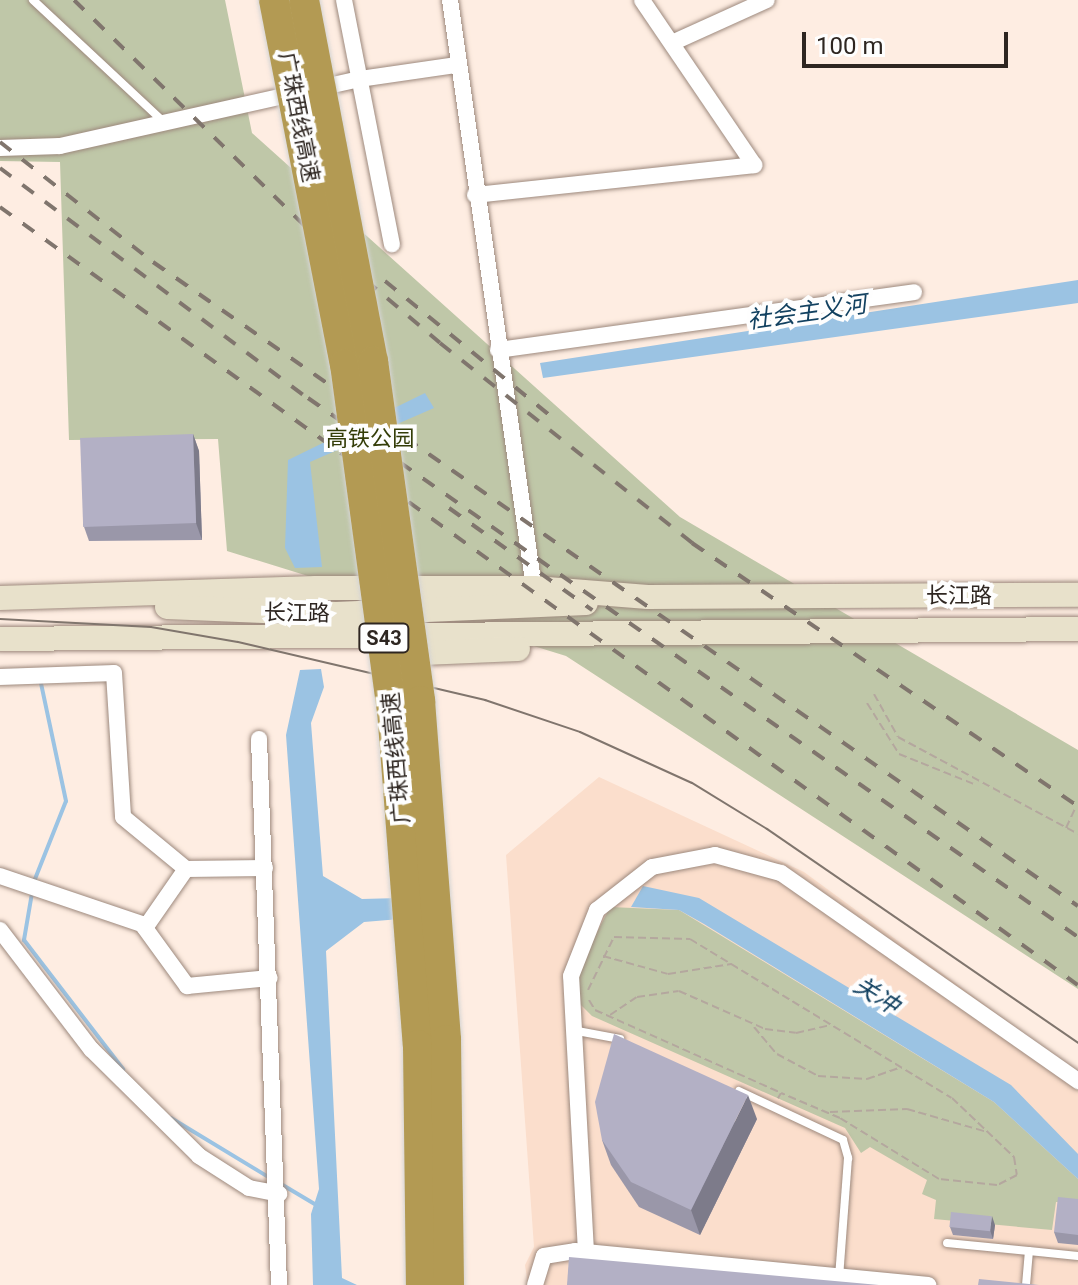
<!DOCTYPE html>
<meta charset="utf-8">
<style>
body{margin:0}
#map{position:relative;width:1078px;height:1285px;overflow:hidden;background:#feede2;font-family:Roboto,"Noto Sans SC",sans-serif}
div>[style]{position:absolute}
.built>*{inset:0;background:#fbdecc}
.green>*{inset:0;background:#bfc7a8}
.water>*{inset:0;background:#9bc3e3}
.stream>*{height:4px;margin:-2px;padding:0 2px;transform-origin:2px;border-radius:2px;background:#9bc3e3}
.path>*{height:2px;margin-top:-1px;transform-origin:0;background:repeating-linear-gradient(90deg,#b4a79e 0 8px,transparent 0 12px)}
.roads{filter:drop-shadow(0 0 2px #9d897d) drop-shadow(0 0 2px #9d897d)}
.lane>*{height:8px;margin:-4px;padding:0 4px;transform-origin:4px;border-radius:4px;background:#fff}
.street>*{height:16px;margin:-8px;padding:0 8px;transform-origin:8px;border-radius:8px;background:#fff}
.secondary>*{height:24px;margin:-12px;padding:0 12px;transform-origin:12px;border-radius:12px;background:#e8e1cb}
.tram>*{height:2px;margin:-1px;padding:0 1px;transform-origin:1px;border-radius:1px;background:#80756d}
.rail>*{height:4px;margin-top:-2px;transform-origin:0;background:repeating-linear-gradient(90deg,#80756d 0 14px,transparent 0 28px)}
.bridges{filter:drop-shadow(0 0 2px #d5d4d3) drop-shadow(0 0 2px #d5d4d3)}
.highway-bridge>*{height:30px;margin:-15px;padding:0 15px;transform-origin:15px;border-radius:15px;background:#b39a53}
.wall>*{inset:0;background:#9a97a9}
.shaded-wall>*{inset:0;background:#7d7b8a}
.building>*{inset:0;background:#b3b0c5;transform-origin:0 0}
span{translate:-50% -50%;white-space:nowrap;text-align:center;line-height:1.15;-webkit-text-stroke:8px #fefefe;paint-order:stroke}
.shield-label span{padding:2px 6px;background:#fefefe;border:2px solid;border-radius:6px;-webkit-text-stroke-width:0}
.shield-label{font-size:20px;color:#2e2621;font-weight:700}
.street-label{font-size:22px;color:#2e2621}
.park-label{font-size:22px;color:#343d08}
.water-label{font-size:24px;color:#124160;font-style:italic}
.scale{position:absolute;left:802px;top:32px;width:206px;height:36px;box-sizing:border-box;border:4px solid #2e2621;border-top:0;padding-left:10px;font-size:24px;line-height:28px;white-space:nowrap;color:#2e2621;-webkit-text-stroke:6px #fefefe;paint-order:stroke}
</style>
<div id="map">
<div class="built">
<div style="clip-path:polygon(599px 777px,804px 872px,1078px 1073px,1078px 1285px,528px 1285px,525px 1265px,534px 1247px,506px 855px)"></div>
</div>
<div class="green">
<div style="clip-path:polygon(0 0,225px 0,252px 133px,680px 517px,1078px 750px,1078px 989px,566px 656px,227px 551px,218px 439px,69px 440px,60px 162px,0 161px)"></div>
<div style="clip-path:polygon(610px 907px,679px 910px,994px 1102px,1078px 1179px,1078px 1204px,1056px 1202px,1052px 1230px,934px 1219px,936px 1200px,922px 1194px,927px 1180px,870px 1147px,861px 1153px,845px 1128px,592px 1016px,577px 1001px,580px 966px)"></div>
</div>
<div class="water">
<div style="clip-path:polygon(1078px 280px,1078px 303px,543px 378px,540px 363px)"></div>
<div style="clip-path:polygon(425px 393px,434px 408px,310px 462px,322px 567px,295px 568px,285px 548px,288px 460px)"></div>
<div style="clip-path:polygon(321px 669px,324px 687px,311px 723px,323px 876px,362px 899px,399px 898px,400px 919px,364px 922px,326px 951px,342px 1278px,357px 1285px,313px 1285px,311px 1214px,319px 1189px,286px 735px,300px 670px)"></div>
<div style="clip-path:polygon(643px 886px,699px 898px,1011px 1085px,1078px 1154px,1078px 1179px,994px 1102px,704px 924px,679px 910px,631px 907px)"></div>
</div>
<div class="stream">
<div style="left:33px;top:884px;width:89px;rotate:-68.3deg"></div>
<div style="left:66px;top:801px;width:121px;rotate:-102deg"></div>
<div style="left:32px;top:893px;width:48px;rotate:99.7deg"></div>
<div style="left:24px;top:940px;width:163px;rotate:52.5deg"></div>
<div style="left:171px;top:1118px;width:116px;rotate:31.2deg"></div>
<div style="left:281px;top:1184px;width:43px;rotate:30.7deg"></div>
</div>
<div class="path">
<div style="left:874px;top:694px;width:49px;rotate:60.8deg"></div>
<div style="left:898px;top:737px;width:204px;rotate:28.3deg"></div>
<div style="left:867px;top:703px;width:60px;rotate:57.9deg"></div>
<div style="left:899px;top:754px;width:81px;rotate:21.8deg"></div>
<div style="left:1066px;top:828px;width:23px;rotate:-65deg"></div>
<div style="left:603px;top:956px;width:67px;rotate:15.5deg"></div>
<div style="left:668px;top:974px;width:64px;rotate:-9deg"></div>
<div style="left:588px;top:990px;width:59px;rotate:-63.9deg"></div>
<div style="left:614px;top:937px;width:76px;rotate:1.5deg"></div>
<div style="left:690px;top:939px;width:306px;rotate:31.3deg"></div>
<div style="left:952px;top:1098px;width:86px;rotate:43.6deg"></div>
<div style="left:1014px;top:1157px;width:18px;rotate:81deg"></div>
<div style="left:1017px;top:1175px;width:22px;rotate:153deg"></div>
<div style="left:997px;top:1185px;width:58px;rotate:-174.1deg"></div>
<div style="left:939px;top:1179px;width:116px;rotate:-148.4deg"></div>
<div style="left:840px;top:1118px;width:64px;rotate:-157deg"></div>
<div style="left:589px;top:1000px;width:12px;rotate:59deg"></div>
<div style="left:595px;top:1010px;width:204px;rotate:24deg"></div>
<div style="left:781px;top:1093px;width:6px;rotate:121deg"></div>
<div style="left:610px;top:1015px;width:32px;rotate:-34deg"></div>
<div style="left:637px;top:997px;width:42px;rotate:-8.1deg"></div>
<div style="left:679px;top:991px;width:94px;rotate:23.8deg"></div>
<div style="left:765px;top:1029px;width:31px;rotate:7deg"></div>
<div style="left:796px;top:1033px;width:35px;rotate:-13deg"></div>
<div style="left:754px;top:1027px;width:35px;rotate:50deg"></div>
<div style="left:777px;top:1054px;width:47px;rotate:28.2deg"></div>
<div style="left:818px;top:1076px;width:49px;rotate:3.5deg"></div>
<div style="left:867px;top:1079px;width:36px;rotate:-19deg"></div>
<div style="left:830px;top:1112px;width:77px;rotate:-2.2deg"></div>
<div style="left:907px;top:1109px;width:83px;rotate:16deg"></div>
</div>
<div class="roads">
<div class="lane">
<div style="left:33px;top:0;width:179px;rotate:43deg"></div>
<div style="left:572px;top:1030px;width:49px;rotate:10.6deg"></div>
<div style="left:739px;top:1091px;width:115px;rotate:25.2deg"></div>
<div style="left:843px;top:1140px;width:19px;rotate:74deg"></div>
<div style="left:848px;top:1158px;width:119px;rotate:94.3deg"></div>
<div style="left:947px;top:1243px;width:82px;rotate:5.6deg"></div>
<div style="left:1026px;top:1285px;width:34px;rotate:-85deg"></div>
<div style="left:1029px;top:1251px;width:49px;rotate:5.8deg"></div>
</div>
<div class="street">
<div style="left:344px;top:0;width:249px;rotate:78.9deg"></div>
<div style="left:450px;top:0;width:594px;rotate:81.87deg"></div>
<div style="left:672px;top:43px;width:104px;rotate:-24.4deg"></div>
<div style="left:0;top:148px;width:60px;rotate:-1.9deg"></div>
<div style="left:60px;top:146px;width:307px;rotate:-12.6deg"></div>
<div style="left:360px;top:79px;width:97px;rotate:-8.3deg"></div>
<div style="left:475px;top:195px;width:281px;rotate:-6.1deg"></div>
<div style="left:754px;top:165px;width:199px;rotate:-124.2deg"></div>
<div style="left:498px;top:350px;width:420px;rotate:-7.9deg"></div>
<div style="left:0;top:677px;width:114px;rotate:-2deg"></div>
<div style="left:114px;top:673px;width:144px;rotate:86.4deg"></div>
<div style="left:123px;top:817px;width:82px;rotate:39.5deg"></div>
<div style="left:186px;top:869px;width:79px;rotate:-0.7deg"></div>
<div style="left:259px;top:739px;width:546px;rotate:87.9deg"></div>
<div style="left:0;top:876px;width:150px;rotate:18.7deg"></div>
<div style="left:142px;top:924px;width:77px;rotate:54deg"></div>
<div style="left:187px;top:986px;width:83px;rotate:-5.5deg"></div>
<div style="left:145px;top:928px;width:72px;rotate:-55.2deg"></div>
<div style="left:0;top:930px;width:150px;rotate:52.6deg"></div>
<div style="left:91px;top:1049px;width:152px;rotate:44.7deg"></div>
<div style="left:199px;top:1156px;width:59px;rotate:32.6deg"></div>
<div style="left:249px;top:1188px;width:31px;rotate:11deg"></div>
<div style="left:586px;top:1252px;width:276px;rotate:-93.1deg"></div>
<div style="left:571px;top:976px;width:71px;rotate:-68.5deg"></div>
<div style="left:597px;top:910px;width:70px;rotate:-38deg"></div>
<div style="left:652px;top:867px;width:64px;rotate:-10.8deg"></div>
<div style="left:715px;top:855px;width:68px;rotate:15.3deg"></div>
<div style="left:781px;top:873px;width:363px;rotate:35deg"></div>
<div style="left:535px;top:1285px;width:30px;rotate:-73deg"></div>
<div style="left:544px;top:1256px;width:31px;rotate:-9deg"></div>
<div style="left:575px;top:1251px;width:355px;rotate:5.5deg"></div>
</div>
<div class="secondary">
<div style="left:0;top:598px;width:316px;rotate:-1.8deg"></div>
<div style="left:316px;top:588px;width:218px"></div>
<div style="left:534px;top:588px;width:114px;rotate:4.5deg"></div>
<div style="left:648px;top:597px;width:430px;rotate:-0.3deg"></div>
<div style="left:167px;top:607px;width:169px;rotate:2.4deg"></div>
<div style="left:336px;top:614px;width:250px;rotate:-2.5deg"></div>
<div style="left:0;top:639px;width:1078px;rotate:-0.53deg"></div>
<div style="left:399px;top:654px;width:119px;rotate:-2.4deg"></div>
</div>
</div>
<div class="tram">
<div style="left:0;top:619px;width:151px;rotate:3deg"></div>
<div style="left:151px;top:627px;width:88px;rotate:9.8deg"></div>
<div style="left:238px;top:642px;width:254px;rotate:13.2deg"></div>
<div style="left:485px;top:700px;width:100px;rotate:18.6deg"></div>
<div style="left:580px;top:732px;width:123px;rotate:24.5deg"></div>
<div style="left:692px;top:783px;width:88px;rotate:31.5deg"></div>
<div style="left:767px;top:829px;width:378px;rotate:34.5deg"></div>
</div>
<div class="rail">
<div style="left:74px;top:0;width:349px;rotate:44.4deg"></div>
<div style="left:323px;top:244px;width:153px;rotate:40.2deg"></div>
<div style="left:440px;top:343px;width:322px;rotate:38.4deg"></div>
<div style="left:692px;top:543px;width:467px;rotate:34.3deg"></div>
<div style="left:0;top:142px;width:194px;rotate:38.1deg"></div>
<div style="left:153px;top:262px;width:1127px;rotate:34.85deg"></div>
<div style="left:0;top:168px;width:384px;rotate:36.8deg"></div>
<div style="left:308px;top:398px;width:940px;rotate:34.99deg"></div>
<div style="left:0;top:207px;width:1329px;rotate:35.82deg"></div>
<div style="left:385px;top:281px;width:215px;rotate:39.2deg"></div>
<div style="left:449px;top:508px;width:176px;rotate:35.5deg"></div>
</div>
<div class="bridges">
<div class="highway-bridge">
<div style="left:274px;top:0;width:371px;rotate:79deg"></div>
<div style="left:345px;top:364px;width:349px;rotate:82.3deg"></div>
<div style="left:392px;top:710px;width:336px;rotate:85.6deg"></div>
<div style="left:418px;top:1045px;width:240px;rotate:89.3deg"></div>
<div style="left:304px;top:0;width:368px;rotate:79.2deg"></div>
<div style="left:373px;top:361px;width:343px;rotate:82.1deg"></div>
<div style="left:420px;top:701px;width:340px;rotate:85.6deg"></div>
<div style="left:446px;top:1040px;width:245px;rotate:89.3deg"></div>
</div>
</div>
<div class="wall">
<div style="clip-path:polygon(193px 434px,199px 451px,202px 540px,89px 541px,83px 524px)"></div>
<div style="clip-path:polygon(757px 1119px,700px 1235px,639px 1207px,611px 1165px,602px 1140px)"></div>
<div style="clip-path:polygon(1078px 1199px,1078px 1245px,1058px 1243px,1054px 1232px)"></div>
<div style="clip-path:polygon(995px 1225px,993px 1239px,953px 1235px,950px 1227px)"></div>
</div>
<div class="shaded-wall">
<div style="clip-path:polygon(193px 434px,199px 451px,202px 540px,196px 523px)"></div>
<div style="clip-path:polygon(748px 1095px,757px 1119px,700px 1235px,691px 1210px)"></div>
<div style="clip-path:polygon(992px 1216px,995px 1225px,993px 1239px,990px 1230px)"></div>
</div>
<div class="building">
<div style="left:193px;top:434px;width:89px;height:113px;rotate:88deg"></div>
<div style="clip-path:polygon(614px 1034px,748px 1095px,691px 1210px,631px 1182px,602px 1140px,595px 1102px)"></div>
<div style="clip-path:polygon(1058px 1197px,1078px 1199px,1078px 1235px,1054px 1232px)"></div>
<div style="left:951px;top:1212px;width:41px;height:15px;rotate:6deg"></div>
<div style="clip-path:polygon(569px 1257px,879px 1285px,567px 1285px)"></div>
<div style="clip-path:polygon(979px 1279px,1039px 1285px,978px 1285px)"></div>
</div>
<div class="shield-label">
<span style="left:384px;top:638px">S43</span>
</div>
<div class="street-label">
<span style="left:299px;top:117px;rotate:79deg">广珠西线高速</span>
<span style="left:959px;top:596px">长江路</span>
<span style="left:297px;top:613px;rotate:1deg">长江路</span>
<span style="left:396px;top:758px;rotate:-95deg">广珠西线高速</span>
</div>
<div class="park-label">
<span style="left:370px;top:439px">高铁公园</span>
</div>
<div class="water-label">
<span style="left:807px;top:313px;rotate:-8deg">社会主义河</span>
<span style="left:876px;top:996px;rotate:32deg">关冲</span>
</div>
<div class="scale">100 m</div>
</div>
